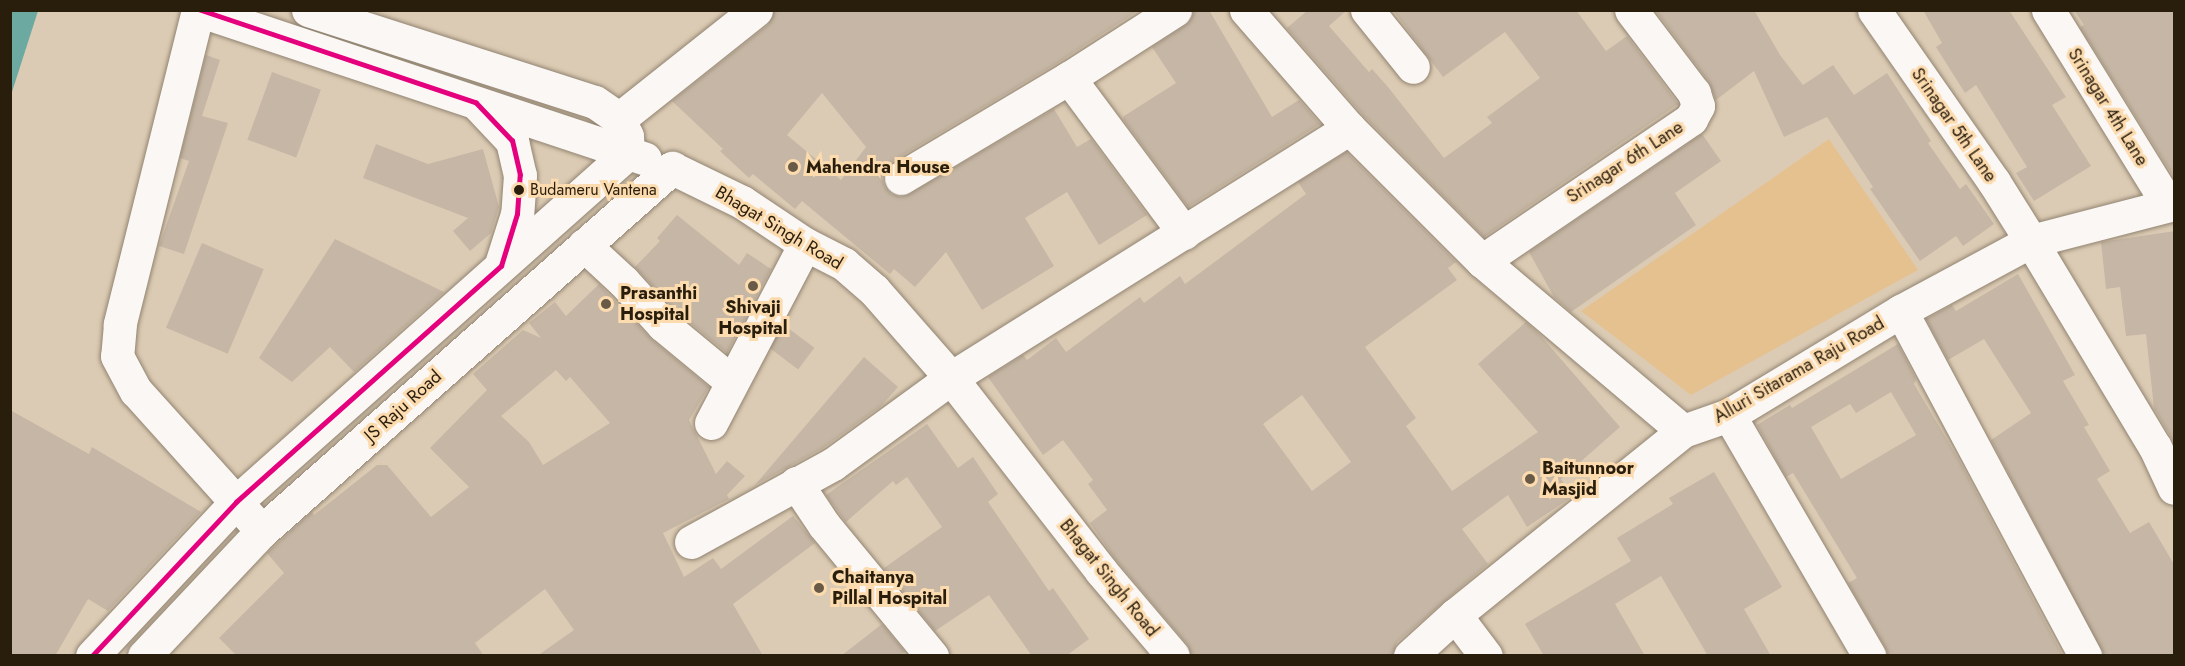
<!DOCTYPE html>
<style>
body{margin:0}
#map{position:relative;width:2185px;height:666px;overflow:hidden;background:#dccbb4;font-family:Jost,sans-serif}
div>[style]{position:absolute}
.green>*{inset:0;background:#e5c190}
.water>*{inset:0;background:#6ba9a1}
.building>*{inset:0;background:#c6b6a5;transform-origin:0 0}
.roads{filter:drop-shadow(0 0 2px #918471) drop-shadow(0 0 2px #918471)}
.minor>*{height:33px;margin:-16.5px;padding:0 16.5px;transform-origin:16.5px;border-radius:16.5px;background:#faf7f4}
.major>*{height:33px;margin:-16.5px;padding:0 16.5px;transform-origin:16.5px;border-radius:16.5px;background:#faf7f4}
.bus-1>*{height:4.5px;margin:-2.25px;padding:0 2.25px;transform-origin:2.25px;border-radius:2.25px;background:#e5007d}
.dots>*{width:16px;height:16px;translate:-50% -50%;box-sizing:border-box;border:3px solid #fcdbaf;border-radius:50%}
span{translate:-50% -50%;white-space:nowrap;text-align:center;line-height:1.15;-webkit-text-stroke:6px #fcdbaf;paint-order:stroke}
.bus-label{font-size:16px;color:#291d0c}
.left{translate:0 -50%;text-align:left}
.street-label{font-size:18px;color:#291d0c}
.poi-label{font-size:18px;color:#291d0c;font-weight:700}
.frame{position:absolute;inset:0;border:12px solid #291d0c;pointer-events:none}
</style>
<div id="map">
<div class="green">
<div style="clip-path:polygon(1829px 139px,1918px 270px,1691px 395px,1581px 311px)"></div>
</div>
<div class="water">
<div style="clip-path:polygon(11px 10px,38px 11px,11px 95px,10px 11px)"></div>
</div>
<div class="building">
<div style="clip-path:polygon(evenodd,774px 10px,1139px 10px,1059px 62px,891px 162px,884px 169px,882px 179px,885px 187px,891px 194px,901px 197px,910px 194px,1054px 109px,1077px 147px,1091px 139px,1147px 215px,1099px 245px,1067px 192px,1025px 218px,1054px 266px,982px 310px,946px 252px,915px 287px,894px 269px,890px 274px,802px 201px,795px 209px,753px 174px,749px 178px,720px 151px,723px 149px,672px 101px,768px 25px,774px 10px,822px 93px,866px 147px,841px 180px,787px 135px,822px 93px)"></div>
<div style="clip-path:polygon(1194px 10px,1209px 10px,1272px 117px,1299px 100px,1320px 124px,1188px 207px,1123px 119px,1124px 116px,1176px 83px,1152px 47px,1186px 25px,1191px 19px)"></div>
<div style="clip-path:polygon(1308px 10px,1347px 10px,1329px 26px,1369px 72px,1372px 69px,1388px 87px,1444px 158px,1492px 123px,1487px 117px,1540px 78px,1505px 32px,1443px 77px,1393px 10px,1576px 10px,1606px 51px,1627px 36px,1678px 104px,1484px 237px,1363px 115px,1287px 28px)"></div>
<div style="clip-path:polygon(1655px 10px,1754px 10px,1780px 55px,1803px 85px,1833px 65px,1854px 95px,1887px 73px,1931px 141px,1928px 143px,1960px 189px,1966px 184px,1994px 224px,1963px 246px,1956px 236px,1920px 261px,1870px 189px,1873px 187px,1827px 117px,1784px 137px,1754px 71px,1716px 100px,1709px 82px)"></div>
<div style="clip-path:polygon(1923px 10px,2009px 10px,2066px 97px,2052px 105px,2091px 166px,2034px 201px,2016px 173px,2027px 167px,1976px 85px,1965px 93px,1936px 47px,1942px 43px)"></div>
<div style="clip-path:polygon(2074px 10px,2175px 10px,2175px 179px,2080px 27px,2084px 25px)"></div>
<div style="clip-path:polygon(206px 55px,220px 60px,202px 116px,228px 123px,184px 254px,159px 246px,189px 161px,180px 158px)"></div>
<div style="left:272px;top:72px;width:52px;height:72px;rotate:20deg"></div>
<div style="clip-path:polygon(1702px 134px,1721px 161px,1675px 193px,1696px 225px,1571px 312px,1554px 297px,1529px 252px)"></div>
<div style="clip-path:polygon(376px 144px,428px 164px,483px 149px,499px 207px,491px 233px,470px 251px,453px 231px,468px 218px,363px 178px)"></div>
<div style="clip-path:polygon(evenodd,1346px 152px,1456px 262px,1448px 268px,1457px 280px,1365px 347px,1416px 418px,1406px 426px,1452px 491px,1538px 432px,1478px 364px,1526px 322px,1540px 335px,1620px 427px,1561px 479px,1573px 496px,1527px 527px,1508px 495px,1462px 529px,1488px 564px,1397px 642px,1392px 656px,1191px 656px,1187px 644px,1116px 560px,1090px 523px,1107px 510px,1088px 484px,1093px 480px,1063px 440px,1043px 455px,988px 377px,1023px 355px,1027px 360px,1056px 338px,1066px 352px,1140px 297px,1144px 303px,1180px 276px,1185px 284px,1306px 194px,1298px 182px,1346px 152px,1302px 395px,1351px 462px,1312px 491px,1263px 424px,1302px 395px)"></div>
<div style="clip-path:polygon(677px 215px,739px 265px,747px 253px,771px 269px,727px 353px,676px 311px,635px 267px,660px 241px,657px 238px)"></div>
<div style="clip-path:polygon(2175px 231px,2175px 444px,2154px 408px,2146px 334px,2126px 336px,2120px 287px,2106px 289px,2101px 242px)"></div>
<div style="clip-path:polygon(335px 239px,444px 292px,354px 372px,330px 347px,292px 382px,259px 358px)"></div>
<div style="left:202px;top:243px;width:67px;height:92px;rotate:23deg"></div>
<div style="clip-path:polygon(2018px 274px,2075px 375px,2063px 381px,2089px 425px,2084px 427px,2110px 471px,2097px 479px,2130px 533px,2149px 522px,2175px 566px,2175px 656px,2104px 656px,1991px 440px,2031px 413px,1984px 339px,1948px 360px,1926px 319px,1952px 305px,1956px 311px)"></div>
<div style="clip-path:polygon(evenodd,599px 284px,651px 339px,709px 387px,689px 420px,716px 474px,727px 461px,745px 476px,727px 495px,729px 499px,663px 533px,684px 577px,713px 558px,721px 569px,793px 516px,815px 543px,733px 604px,763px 656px,537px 656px,574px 630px,545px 589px,475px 643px,484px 656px,237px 656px,219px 638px,284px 573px,267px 553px,312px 512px,314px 515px,377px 465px,387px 465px,431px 517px,469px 487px,430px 448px,487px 390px,473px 374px,523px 330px,541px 338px,529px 323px,555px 302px,566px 316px,599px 284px,556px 370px,566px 381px,570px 377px,610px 423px,543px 465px,529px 442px,501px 416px,556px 370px)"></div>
<div style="left:784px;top:325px;width:38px;height:27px;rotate:37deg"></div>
<div style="clip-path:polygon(evenodd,1898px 344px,1916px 379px,1914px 384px,1959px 460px,2063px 656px,1888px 656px,1885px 647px,1848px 583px,1857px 578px,1793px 473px,1786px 477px,1757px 425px,1790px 405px,1792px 408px,1898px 344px,1891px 392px,1916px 435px,1841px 479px,1811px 427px,1850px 404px,1856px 413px,1891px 392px)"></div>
<div style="clip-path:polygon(864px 357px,898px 387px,881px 406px,823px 448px,755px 485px)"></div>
<div style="clip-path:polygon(10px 410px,89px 454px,92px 447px,201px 512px,108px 611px,88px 599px,55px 656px,10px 656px)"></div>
<div style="clip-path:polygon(927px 424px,958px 468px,973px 457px,998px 494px,988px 502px,1049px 591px,1053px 588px,1089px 639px,1066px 656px,1032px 656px,989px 595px,935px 631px,884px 568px,942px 527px,907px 477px,896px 485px,893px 481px,846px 522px,826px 495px)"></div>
<div style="clip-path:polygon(1714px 472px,1782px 587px,1744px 609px,1771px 656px,1708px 656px,1661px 576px,1615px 604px,1645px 656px,1544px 656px,1525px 624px,1631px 561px,1617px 538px,1673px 504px,1669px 498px)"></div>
<div style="clip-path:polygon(882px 624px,905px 652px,900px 656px,841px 656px)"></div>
</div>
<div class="roads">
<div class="minor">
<div style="left:198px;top:10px;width:324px;rotate:104deg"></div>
<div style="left:120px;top:324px;width:32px;rotate:95deg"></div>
<div style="left:117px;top:356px;width:40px;rotate:62deg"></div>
<div style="left:136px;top:391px;width:188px;rotate:48deg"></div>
<div style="left:308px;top:10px;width:301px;rotate:17.8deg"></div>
<div style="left:595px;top:102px;width:29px;rotate:35deg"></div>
<div style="left:619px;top:119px;width:19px;rotate:65deg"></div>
<div style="left:627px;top:136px;width:17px;rotate:87deg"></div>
<div style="left:1246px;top:10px;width:157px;rotate:48.9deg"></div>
<div style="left:1349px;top:128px;width:188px;rotate:45deg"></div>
<div style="left:1482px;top:261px;width:263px;rotate:40.2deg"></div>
<div style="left:1367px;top:10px;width:73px;rotate:51.1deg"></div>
<div style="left:1874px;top:10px;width:210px;rotate:55.1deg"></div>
<div style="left:1994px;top:182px;width:70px;rotate:57.9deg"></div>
<div style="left:2031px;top:241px;width:240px;rotate:59deg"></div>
<div style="left:2155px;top:447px;width:45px;rotate:65.1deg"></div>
<div style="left:2048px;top:10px;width:228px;rotate:58.3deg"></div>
<div style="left:1069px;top:78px;width:193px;rotate:53.4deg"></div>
<div style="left:619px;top:119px;width:175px;rotate:-38.5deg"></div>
<div style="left:672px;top:168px;width:78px;rotate:25.9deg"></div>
<div style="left:742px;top:202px;width:76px;rotate:33.7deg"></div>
<div style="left:805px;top:244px;width:44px;rotate:27.1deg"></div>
<div style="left:844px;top:264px;width:40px;rotate:41deg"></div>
<div style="left:874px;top:290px;width:117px;rotate:48.8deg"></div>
<div style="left:951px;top:378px;width:244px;rotate:52.1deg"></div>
<div style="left:1101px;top:571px;width:111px;rotate:49.7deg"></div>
<div style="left:901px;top:178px;width:196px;rotate:-30.8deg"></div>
<div style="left:1069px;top:78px;width:126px;rotate:-32.7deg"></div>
<div style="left:584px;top:245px;width:54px;rotate:42.8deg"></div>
<div style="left:624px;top:282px;width:58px;rotate:47.8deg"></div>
<div style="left:663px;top:325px;width:88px;rotate:39.5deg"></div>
<div style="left:1482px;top:261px;width:253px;rotate:-34.2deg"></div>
<div style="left:1691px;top:119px;width:15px;rotate:-62deg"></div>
<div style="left:1698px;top:106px;width:14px;rotate:-107deg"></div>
<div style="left:1694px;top:93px;width:104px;rotate:-127.2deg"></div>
<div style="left:1901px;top:311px;width:391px;rotate:61.9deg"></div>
<div style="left:1729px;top:415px;width:279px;rotate:59.8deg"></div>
<div style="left:711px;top:423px;width:202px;rotate:-62.3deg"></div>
<div style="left:796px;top:483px;width:50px;rotate:56.3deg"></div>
<div style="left:824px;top:525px;width:170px;rotate:50.5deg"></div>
<div style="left:691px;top:542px;width:162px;rotate:-28.8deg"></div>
<div style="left:833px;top:464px;width:146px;rotate:-36.1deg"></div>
<div style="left:951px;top:378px;width:470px;rotate:-32.1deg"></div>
<div style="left:1455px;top:615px;width:51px;rotate:52.9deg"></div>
<div style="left:1410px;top:656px;width:61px;rotate:-42.3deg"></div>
<div style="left:1455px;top:615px;width:293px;rotate:-38.9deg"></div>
<div style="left:1683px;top:431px;width:49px;rotate:-19.2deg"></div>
<div style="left:1729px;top:415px;width:201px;rotate:-31.2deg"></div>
<div style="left:1901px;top:311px;width:148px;rotate:-28.3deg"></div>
<div style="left:2031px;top:241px;width:148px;rotate:-14.5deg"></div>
</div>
<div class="major">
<div style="left:198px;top:10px;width:471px;rotate:18.4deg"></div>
<div style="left:478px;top:105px;width:50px;rotate:46.6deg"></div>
<div style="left:512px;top:141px;width:35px;rotate:77deg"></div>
<div style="left:520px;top:175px;width:39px;rotate:94deg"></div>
<div style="left:517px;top:214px;width:52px;rotate:107.7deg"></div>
<div style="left:92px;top:656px;width:211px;rotate:-46.9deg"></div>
<div style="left:236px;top:502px;width:525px;rotate:-41.68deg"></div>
<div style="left:144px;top:656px;width:172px;rotate:-46.7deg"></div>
<div style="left:262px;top:531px;width:548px;rotate:-41.52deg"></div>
</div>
</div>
<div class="bus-1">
<div style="left:92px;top:656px;width:211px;rotate:-46.9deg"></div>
<div style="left:236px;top:502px;width:355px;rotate:-41.7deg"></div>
<div style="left:501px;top:266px;width:54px;rotate:-72.9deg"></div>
<div style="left:517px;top:214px;width:39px;rotate:-86deg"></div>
<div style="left:520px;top:175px;width:35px;rotate:-103deg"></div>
<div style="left:512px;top:141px;width:52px;rotate:-133.5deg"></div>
<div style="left:476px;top:103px;width:292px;rotate:-161.4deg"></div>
</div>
<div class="dots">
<div style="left:793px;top:167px;background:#685a47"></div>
<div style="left:519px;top:190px;background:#291d0c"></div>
<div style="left:753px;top:286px;background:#685a47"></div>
<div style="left:606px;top:304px;background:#685a47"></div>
<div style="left:1530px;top:479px;background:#685a47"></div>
<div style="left:819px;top:588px;background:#685a47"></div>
</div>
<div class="bus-label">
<span class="left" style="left:530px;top:190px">Budameru Vantena</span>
</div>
<div class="street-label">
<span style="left:2108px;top:107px;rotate:58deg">Srinagar 4th Lane</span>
<span style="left:1954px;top:125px;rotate:55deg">Srinagar 5th Lane</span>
<span style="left:1625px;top:162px;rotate:-33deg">Srinagar 6th Lane</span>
<span style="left:779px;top:228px;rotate:31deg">Bhagat Singh Road</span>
<span style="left:1799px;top:370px;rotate:-30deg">Alluri Sitarama Raju Road</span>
<span style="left:403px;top:406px;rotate:-42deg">JS Raju Road</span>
<span style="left:1109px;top:578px;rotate:51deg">Bhagat Singh Road</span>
</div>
<div class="poi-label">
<span class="left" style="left:806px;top:167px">Mahendra House</span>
<span class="left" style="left:620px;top:304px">Prasanthi<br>Hospital</span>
<span style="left:753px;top:318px">Shivaji<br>Hospital</span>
<span class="left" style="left:1542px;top:479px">Baitunnoor<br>Masjid</span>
<span class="left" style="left:832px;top:588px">Chaitanya<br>Pillal Hospital</span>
</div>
<div class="frame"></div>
</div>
